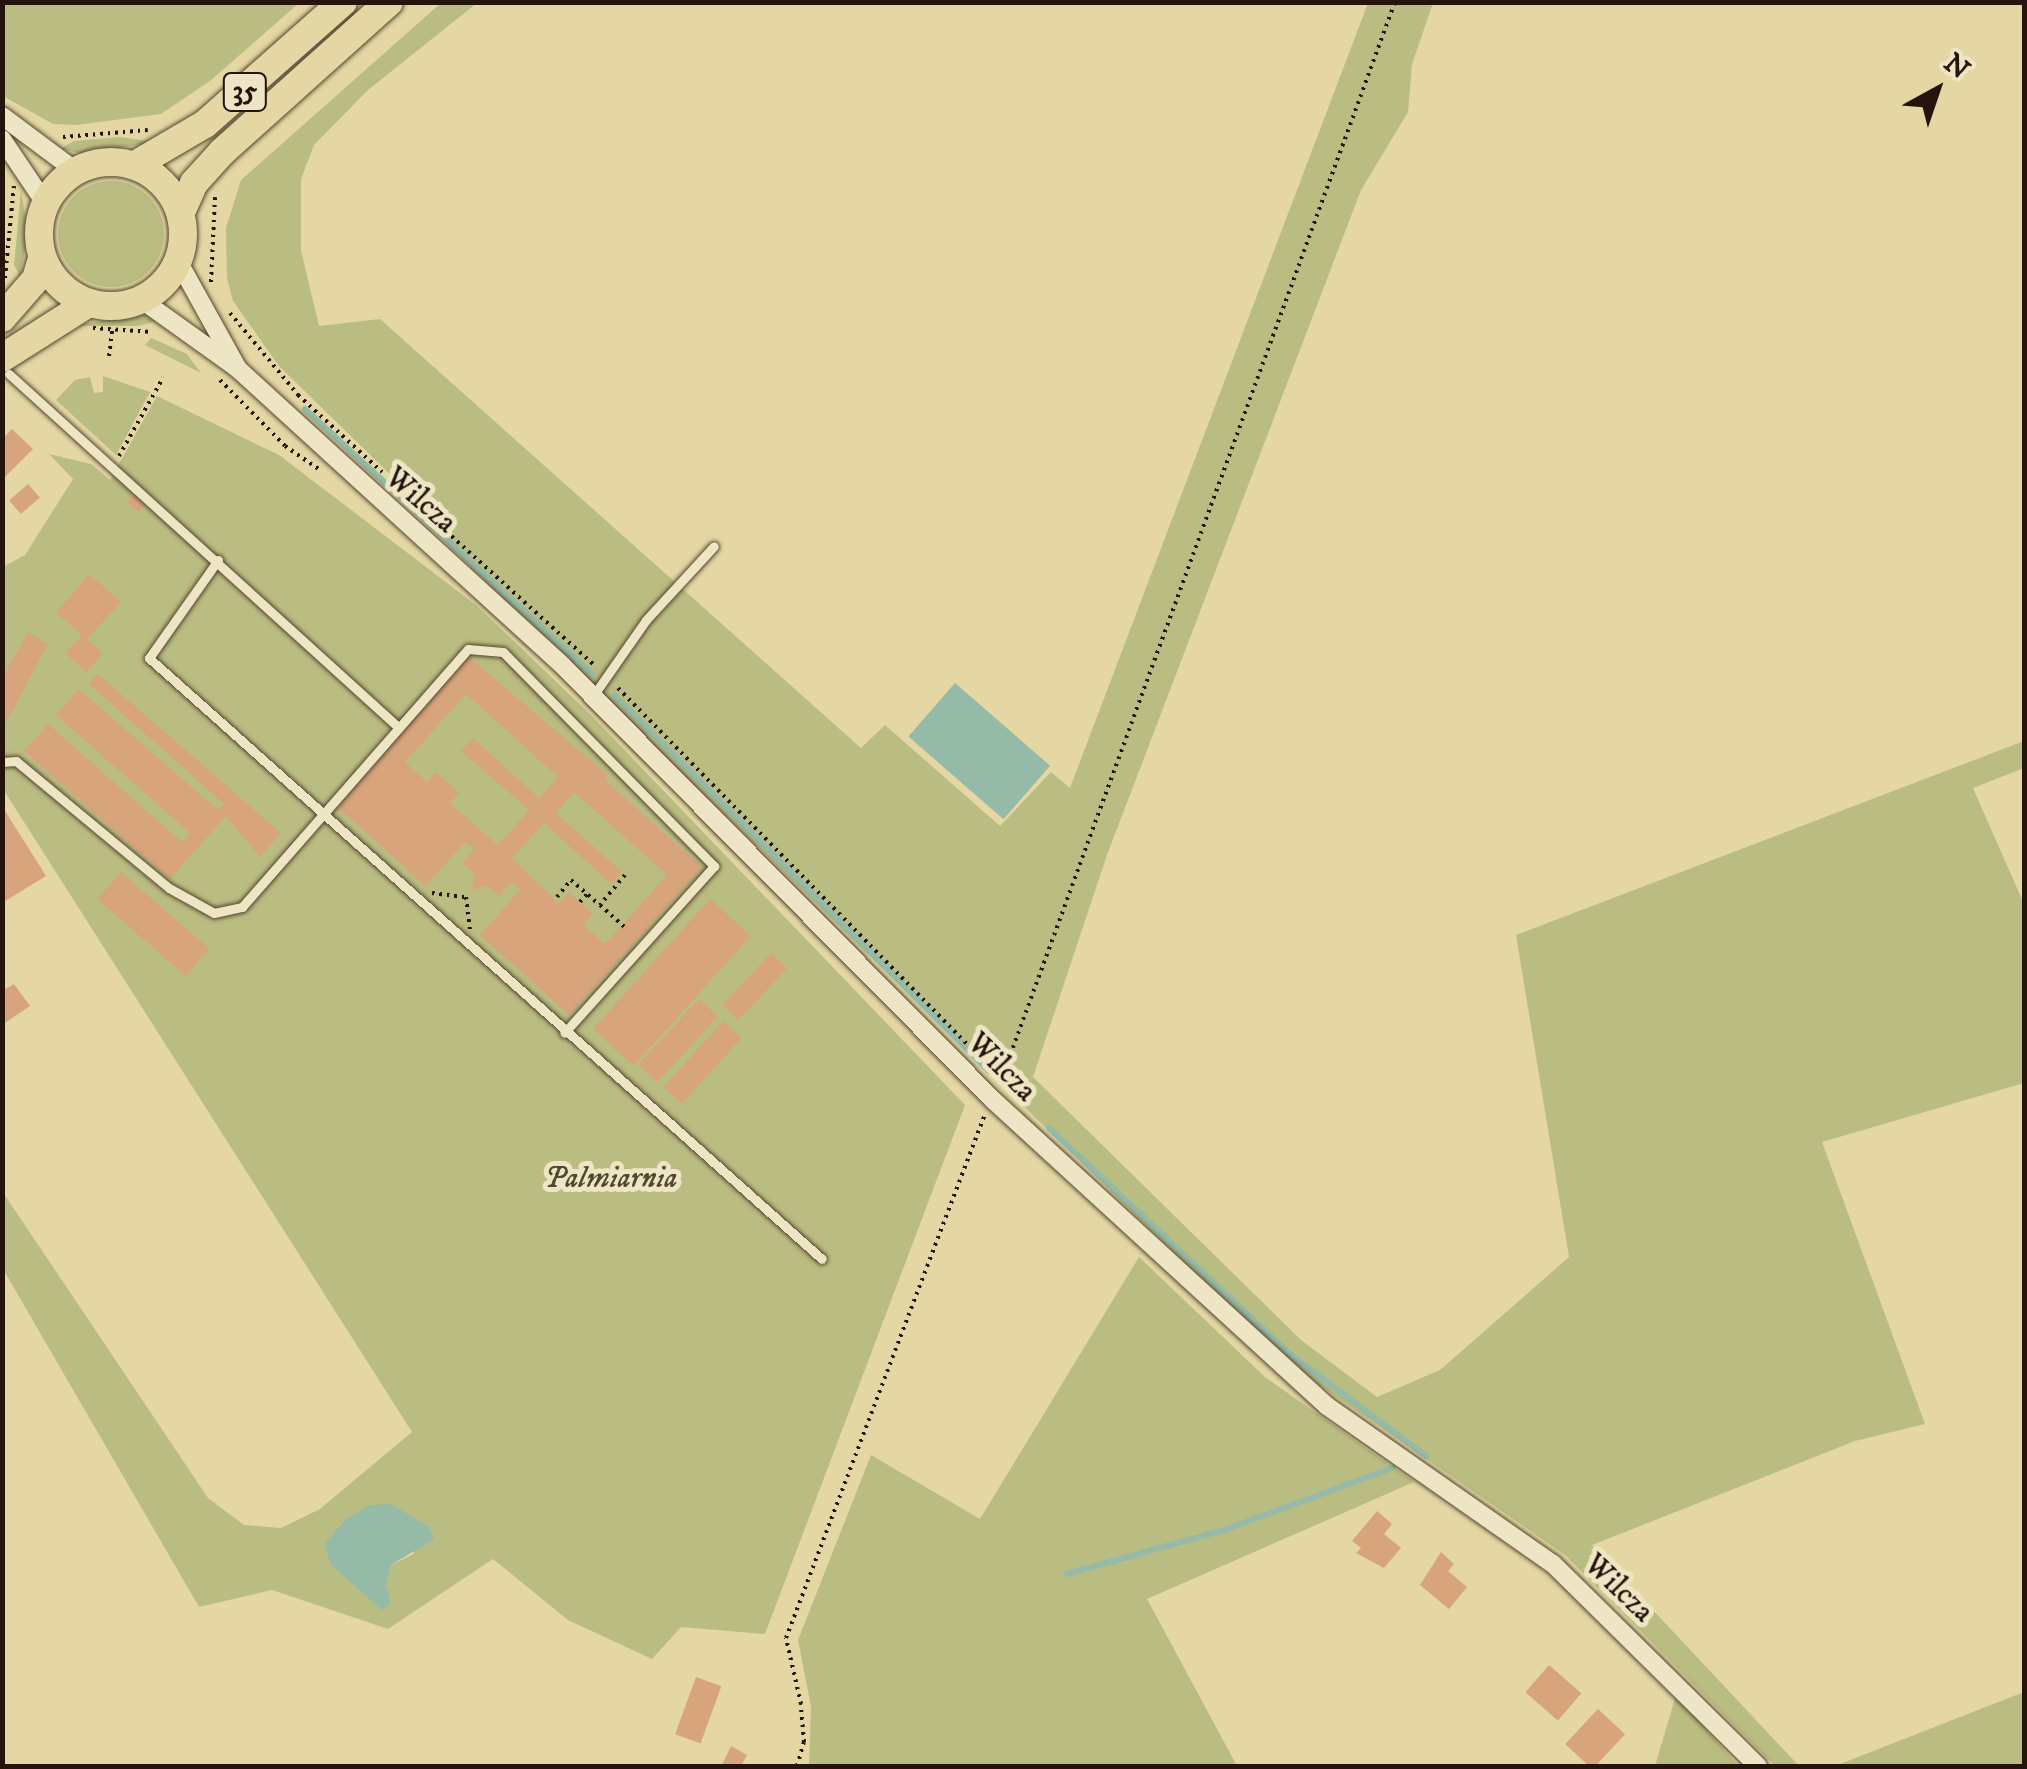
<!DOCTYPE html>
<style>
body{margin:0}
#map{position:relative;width:2027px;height:1769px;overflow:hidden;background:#e4d7a3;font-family:"IM FELL DW Pica",serif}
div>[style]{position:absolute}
.green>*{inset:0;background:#babd81}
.round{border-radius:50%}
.water>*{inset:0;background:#95baa7;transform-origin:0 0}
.stream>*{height:6px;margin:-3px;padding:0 3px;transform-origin:3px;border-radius:3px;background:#95baa7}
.building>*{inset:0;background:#d8a47c;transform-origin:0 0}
.path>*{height:4px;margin-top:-2px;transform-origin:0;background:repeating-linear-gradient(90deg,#24140b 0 2.5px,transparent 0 7.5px)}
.roads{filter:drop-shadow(0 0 2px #544531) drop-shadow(0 0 2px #544531)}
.service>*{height:9px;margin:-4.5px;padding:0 4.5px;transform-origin:4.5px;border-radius:4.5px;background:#ede5c3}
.minor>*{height:18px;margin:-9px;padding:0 9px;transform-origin:9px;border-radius:9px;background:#ede5c3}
.primary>*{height:28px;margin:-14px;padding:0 14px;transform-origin:14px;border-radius:14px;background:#e4d7a3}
.primary>.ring{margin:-14px;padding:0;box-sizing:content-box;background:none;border:28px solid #e4d7a3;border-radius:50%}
span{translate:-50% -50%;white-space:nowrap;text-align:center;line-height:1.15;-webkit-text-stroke:10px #ede5c3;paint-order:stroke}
.shield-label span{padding:2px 8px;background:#ede5c3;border:2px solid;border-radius:8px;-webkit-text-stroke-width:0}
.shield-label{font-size:28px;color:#24140b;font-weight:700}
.street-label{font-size:30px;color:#24140b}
.park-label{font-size:30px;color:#51472e;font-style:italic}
.frame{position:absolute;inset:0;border:5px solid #24140b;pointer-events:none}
.north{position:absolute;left:1887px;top:40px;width:100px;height:100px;-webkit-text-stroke:8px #ede5c3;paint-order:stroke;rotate:40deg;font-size:28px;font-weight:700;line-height:40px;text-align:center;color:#24140b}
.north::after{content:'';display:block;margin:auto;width:35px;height:45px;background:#24140b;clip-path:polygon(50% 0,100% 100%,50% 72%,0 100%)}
</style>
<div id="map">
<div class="green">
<div style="clip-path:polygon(3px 2px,299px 2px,299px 3px,210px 81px,161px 114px,76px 125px,53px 124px,3px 96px)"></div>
<div style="clip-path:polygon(441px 3px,477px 3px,368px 90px,314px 145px,301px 179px,301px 250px,319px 326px,380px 319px,861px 748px,885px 725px,1000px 826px,1051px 772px,1070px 788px,1368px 3px,1433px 3px,1412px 64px,1408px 112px,1361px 190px,1107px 855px,1033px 1077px,1301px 1340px,1377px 1397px,1440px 1370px,1569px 1257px,1516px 935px,2024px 741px,2024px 768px,1973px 788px,2024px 904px,2024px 1083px,1822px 1142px,1925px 1424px,1855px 1441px,1592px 1545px,1799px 1766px,1775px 1766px,1565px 1555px,1285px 1361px,435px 532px,438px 521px,279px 366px,233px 301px,227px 278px,226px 228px,241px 180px)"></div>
<div style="clip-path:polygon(120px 137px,154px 142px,85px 154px,60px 149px,74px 141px)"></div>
<div class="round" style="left:58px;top:181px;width:106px;height:106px"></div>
<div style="clip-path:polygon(21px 190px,28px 233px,20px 276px,14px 265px)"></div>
<div style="clip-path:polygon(141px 314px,162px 320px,138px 326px,72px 326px)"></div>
<div style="clip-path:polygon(151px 338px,187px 354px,201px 373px,145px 345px)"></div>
<div style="clip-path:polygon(103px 376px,150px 392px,116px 455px,56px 400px,75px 380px,90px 377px,94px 393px,103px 392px)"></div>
<div style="clip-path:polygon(evenodd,157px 396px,279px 455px,476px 605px,592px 716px,965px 1105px,765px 1634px,681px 1627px,652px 1659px,568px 1620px,493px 1559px,388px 1629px,272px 1590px,199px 1607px,3px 1269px,2px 1191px,208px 1498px,244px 1525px,281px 1528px,320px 1509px,412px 1432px,3px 789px,3px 567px,25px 555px,73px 479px,49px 454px,91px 464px,110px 480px,157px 396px,391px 1504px,414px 1554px,391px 1565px,386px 1586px,391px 1504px)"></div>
<div style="clip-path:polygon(1139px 1257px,1265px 1377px,1414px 1482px,1147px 1599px,1237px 1766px,809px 1766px,811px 1707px,798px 1640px,871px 1455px,980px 1519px)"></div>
<div style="clip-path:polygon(2024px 1692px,2024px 1766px,1835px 1766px)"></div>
<div style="clip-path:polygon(1676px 1695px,1738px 1766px,1655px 1766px)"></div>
</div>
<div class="water">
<div style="left:955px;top:683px;width:126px;height:71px;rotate:41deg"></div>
<div style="clip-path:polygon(391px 1504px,429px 1527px,434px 1539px,391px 1565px,386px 1586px,391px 1603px,382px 1610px,330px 1564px,325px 1543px,345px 1520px,370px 1505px)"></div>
</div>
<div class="stream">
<div style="left:305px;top:409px;width:391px;rotate:42.7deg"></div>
<div style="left:615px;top:696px;width:530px;rotate:45.08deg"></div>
<div style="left:1049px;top:1128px;width:332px;rotate:43.2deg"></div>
<div style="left:1291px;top:1355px;width:169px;rotate:36.8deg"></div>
<div style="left:1067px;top:1574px;width:166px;rotate:-15.7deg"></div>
<div style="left:1227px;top:1529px;width:176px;rotate:-20.3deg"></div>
</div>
<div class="building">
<div style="clip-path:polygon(12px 429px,33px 449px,2px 480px,2px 439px)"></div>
<div style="left:28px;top:484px;width:18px;height:25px;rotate:49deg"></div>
<div style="left:134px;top:494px;width:15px;height:11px;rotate:42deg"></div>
<div style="clip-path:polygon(89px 574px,121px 602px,87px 639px,103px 653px,86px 672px,65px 653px,82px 635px,56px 613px)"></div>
<div style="clip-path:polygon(28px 632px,48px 644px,2px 730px,2px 679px)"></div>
<div style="clip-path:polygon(evenodd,469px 657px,608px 775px,604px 779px,702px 867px,569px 1015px,480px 935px,520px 890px,512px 882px,499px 896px,487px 886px,472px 890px,474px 873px,462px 863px,474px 849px,465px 842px,426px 886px,337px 807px,469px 657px,466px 694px,558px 777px,539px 798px,473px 738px,461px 751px,529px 810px,498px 845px,450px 803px,459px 793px,436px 772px,427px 782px,405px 762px,466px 694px,469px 657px,574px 792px,667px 875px,605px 944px,584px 925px,593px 914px,569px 892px,559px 903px,512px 858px,544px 823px,611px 884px,622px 872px,556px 813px,574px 792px)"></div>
<div style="clip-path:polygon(98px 674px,281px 833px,260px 857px,226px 816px,170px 879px,24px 751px,48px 724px,182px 842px,190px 833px,56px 715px,79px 689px,218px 810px,224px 804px,89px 684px)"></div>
<div style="clip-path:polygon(2px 806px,46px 876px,2px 903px)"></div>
<div style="left:121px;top:872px;width:117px;height:36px;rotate:41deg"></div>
<div style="left:710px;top:899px;width:55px;height:175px;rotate:42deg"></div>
<div style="left:771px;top:953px;width:22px;height:71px;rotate:43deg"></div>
<div style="clip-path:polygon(14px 984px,30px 1006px,2px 1025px,2px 991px)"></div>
<div style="left:699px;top:999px;width:26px;height:89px;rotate:43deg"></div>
<div style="left:723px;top:1021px;width:25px;height:89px;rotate:42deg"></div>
<div style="clip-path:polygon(1377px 1511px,1392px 1524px,1384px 1534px,1401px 1548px,1384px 1568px,1356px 1553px,1361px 1548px,1352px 1541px)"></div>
<div style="clip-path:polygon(1441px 1552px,1454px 1564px,1448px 1571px,1467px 1587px,1449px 1609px,1420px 1585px)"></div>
<div style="left:1549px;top:1665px;width:43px;height:36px;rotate:41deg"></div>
<div style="left:696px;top:1677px;width:27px;height:61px;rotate:20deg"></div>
<div style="left:1598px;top:1709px;width:37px;height:48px;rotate:43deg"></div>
<div style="clip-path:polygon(731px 1746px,747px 1755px,741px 1766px,722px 1765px)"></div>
</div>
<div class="path">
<div style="left:63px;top:137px;width:85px;rotate:-4.7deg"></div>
<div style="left:5px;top:278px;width:93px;rotate:-84.5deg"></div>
<div style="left:211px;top:282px;width:85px;rotate:-87.3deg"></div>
<div style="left:230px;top:313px;width:107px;rotate:50.3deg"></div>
<div style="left:298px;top:395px;width:114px;rotate:42.5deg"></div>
<div style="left:93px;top:328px;width:60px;rotate:3.8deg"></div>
<div style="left:109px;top:356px;width:26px;rotate:-83deg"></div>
<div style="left:220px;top:380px;width:93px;rotate:45.4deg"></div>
<div style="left:285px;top:446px;width:42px;rotate:34.4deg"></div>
<div style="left:119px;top:456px;width:90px;rotate:-60.6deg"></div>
<div style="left:396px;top:486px;width:270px;rotate:42.1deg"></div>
<div style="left:618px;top:688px;width:570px;rotate:45.57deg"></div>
<div style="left:625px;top:875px;width:39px;rotate:130deg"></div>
<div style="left:600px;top:905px;width:36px;rotate:42deg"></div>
<div style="left:432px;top:893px;width:34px;rotate:7deg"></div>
<div style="left:466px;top:897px;width:33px;rotate:83deg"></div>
<div style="left:557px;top:897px;width:22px;rotate:-51deg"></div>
<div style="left:571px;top:880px;width:38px;rotate:41deg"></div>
<div style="left:580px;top:902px;width:11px;rotate:-49deg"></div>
<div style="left:1000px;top:1083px;width:1151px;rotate:-69.93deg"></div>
<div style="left:797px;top:1766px;width:25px;rotate:-74deg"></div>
<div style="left:804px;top:1742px;width:38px;rotate:-95deg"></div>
<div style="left:801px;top:1704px;width:68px;rotate:-102.8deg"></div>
<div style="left:786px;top:1638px;width:561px;rotate:-69.2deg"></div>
</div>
<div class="roads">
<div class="service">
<div style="left:9px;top:374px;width:524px;rotate:42.21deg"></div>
<div style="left:218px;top:560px;width:120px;rotate:125.1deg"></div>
<div style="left:149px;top:658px;width:902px;rotate:41.77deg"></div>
<div style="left:593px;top:696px;width:93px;rotate:-55.1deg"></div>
<div style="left:646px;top:620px;width:100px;rotate:-47.4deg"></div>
<div style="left:2px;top:762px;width:14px;rotate:-4deg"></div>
<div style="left:16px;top:761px;width:199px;rotate:39.7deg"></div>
<div style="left:169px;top:888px;width:51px;rotate:29.1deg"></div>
<div style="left:214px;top:913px;width:29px;rotate:-12deg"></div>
<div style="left:242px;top:907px;width:343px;rotate:-48.8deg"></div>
<div style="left:468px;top:649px;width:35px;rotate:5deg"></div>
<div style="left:503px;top:652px;width:301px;rotate:45.4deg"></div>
<div style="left:714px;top:866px;width:224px;rotate:131.9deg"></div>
</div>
<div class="minor">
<div style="left:2px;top:116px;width:94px;rotate:36.7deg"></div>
<div style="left:2px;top:139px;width:81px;rotate:56.1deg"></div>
<div style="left:177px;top:259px;width:126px;rotate:61deg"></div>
<div style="left:139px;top:298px;width:122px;rotate:35.6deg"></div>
<div style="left:238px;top:369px;width:439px;rotate:42.4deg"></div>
<div style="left:562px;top:665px;width:612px;rotate:45.26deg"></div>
<div style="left:993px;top:1100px;width:453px;rotate:42.5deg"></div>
<div style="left:1327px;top:1406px;width:276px;rotate:35deg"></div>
<div style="left:1553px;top:1564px;width:288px;rotate:44.6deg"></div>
</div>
<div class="primary">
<div class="ring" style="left:39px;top:162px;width:116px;height:116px"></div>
<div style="left:135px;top:165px;width:81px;rotate:-30.4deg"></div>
<div style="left:205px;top:124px;width:184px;rotate:-41.5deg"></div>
<div style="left:182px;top:210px;width:30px;rotate:-66deg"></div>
<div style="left:194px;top:183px;width:42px;rotate:-47.9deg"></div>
<div style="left:222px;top:152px;width:224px;rotate:-41.9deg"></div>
<div style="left:2px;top:318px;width:52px;rotate:-48.9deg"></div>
<div style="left:36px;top:279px;width:22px;rotate:-74deg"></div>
<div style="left:2px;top:358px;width:101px;rotate:-32.4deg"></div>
</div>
</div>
<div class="shield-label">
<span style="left:245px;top:92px">35</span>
</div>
<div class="street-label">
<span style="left:420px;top:501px;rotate:41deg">Wilcza</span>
<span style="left:1001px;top:1068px;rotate:45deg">Wilcza</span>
<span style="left:1618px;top:1589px;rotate:44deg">Wilcza</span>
</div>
<div class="park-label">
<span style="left:611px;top:1179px">Palmiarnia</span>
</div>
<div class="frame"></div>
<div class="north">N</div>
</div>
